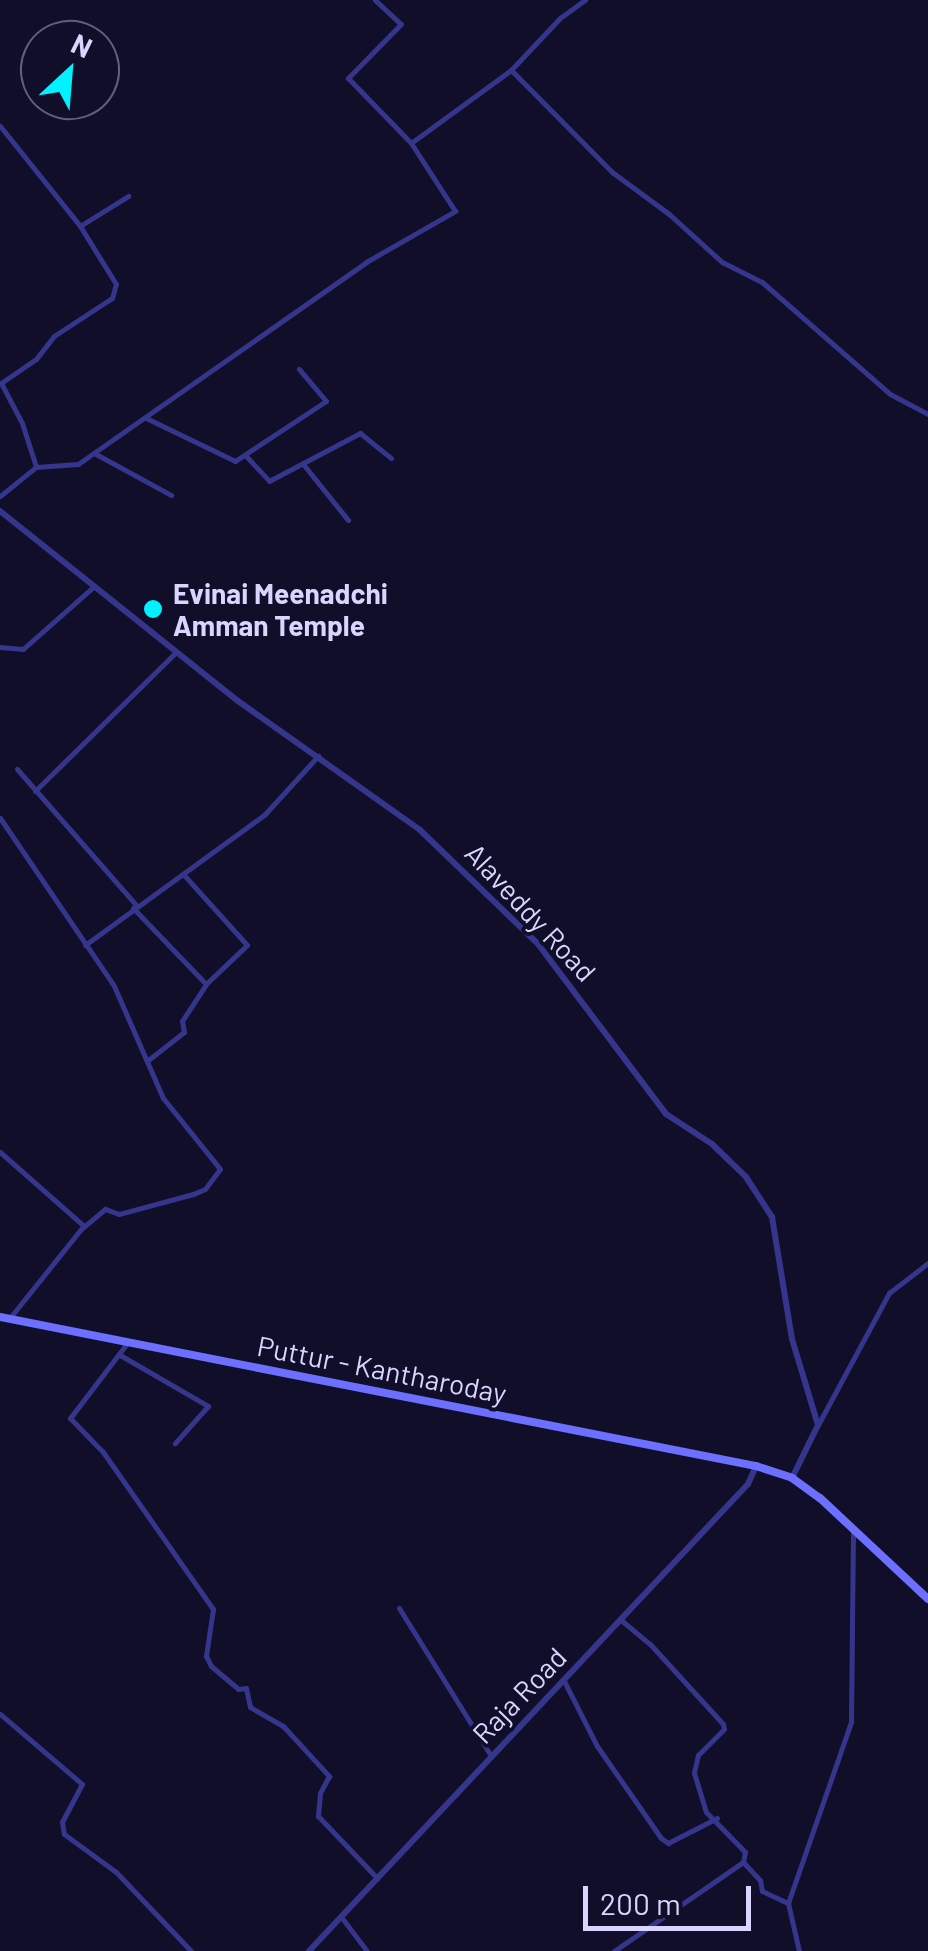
<!DOCTYPE html>
<style>
body{margin:0}
#map{position:relative;width:928px;height:1951px;overflow:hidden;background:#110e29;font-family:Barlow,sans-serif}
div>[style]{position:absolute}
.minor>*{height:5px;margin:-2.5px;padding:0 2.5px;transform-origin:2.5px;border-radius:2.5px;background:#35368b}
.tertiary>*{height:6px;margin:-3px;padding:0 3px;transform-origin:3px;border-radius:3px;background:#35368b}
.secondary>*{height:8px;margin:-4px;padding:0 4px;transform-origin:4px;border-radius:4px;background:#6c6fff}
.dots>*{width:28px;height:28px;translate:-50% -50%;box-sizing:border-box;border:5px solid #110e29;border-radius:50%}
span{translate:-50% -50%;white-space:nowrap;text-align:center;line-height:1.15;-webkit-text-stroke:8px #110e29;paint-order:stroke}
.poi-label{font-size:28px;color:#d8d5ff;font-weight:700}
.left{translate:0 -50%;text-align:left}
.street-label{font-size:28px;color:#d8d5ff}
.north{position:absolute;left:20px;top:20px;width:100px;height:100px;box-sizing:border-box;background:#110e29;border:2px solid #615e7f;border-radius:50%;rotate:26deg;font-size:28px;font-weight:700;line-height:40px;text-align:center;color:#d8d5ff}
.north::after{content:'';display:block;margin:auto;width:35px;height:45px;background:#01f1ff;clip-path:polygon(50% 0,100% 100%,50% 72%,0 100%)}
.scale{position:absolute;left:583px;top:1886px;width:168px;height:45px;box-sizing:border-box;border:5px solid #d8d5ff;border-top:0;padding-left:12px;font-size:30px;line-height:35px;white-space:nowrap;color:#d8d5ff;-webkit-text-stroke:8px #110e29;paint-order:stroke}
</style>
<div id="map">
<div class="minor">
<div style="left:375px;top:0;width:35px;rotate:43deg"></div>
<div style="left:401px;top:24px;width:76px;rotate:134.5deg"></div>
<div style="left:348px;top:78px;width:91px;rotate:45.9deg"></div>
<div style="left:511px;top:70px;width:144px;rotate:45.3deg"></div>
<div style="left:612px;top:172px;width:71px;rotate:36.4deg"></div>
<div style="left:669px;top:214px;width:72px;rotate:42.2deg"></div>
<div style="left:722px;top:262px;width:45px;rotate:26.6deg"></div>
<div style="left:762px;top:282px;width:170px;rotate:41.2deg"></div>
<div style="left:890px;top:394px;width:43px;rotate:27.8deg"></div>
<div style="left:0;top:126px;width:128px;rotate:51.3deg"></div>
<div style="left:80px;top:226px;width:68px;rotate:58.2deg"></div>
<div style="left:116px;top:284px;width:15px;rotate:106deg"></div>
<div style="left:112px;top:298px;width:69px;rotate:146.8deg"></div>
<div style="left:54px;top:336px;width:29px;rotate:128deg"></div>
<div style="left:36px;top:359px;width:42px;rotate:145.6deg"></div>
<div style="left:1px;top:383px;width:45px;rotate:62.3deg"></div>
<div style="left:22px;top:423px;width:46px;rotate:72.3deg"></div>
<div style="left:80px;top:226px;width:57px;rotate:-32deg"></div>
<div style="left:146px;top:418px;width:99px;rotate:25.8deg"></div>
<div style="left:235px;top:461px;width:109px;rotate:-33.4deg"></div>
<div style="left:326px;top:401px;width:42px;rotate:-130.2deg"></div>
<div style="left:94px;top:453px;width:88px;rotate:28.6deg"></div>
<div style="left:246px;top:456px;width:34px;rotate:47deg"></div>
<div style="left:269px;top:481px;width:103px;rotate:-27.8deg"></div>
<div style="left:360px;top:433px;width:40px;rotate:39deg"></div>
<div style="left:303px;top:464px;width:72px;rotate:51.2deg"></div>
<div style="left:0;top:496px;width:46px;rotate:-38.9deg"></div>
<div style="left:36px;top:467px;width:42px;rotate:-4.1deg"></div>
<div style="left:78px;top:464px;width:352px;rotate:-35deg"></div>
<div style="left:366px;top:262px;width:103px;rotate:-29.8deg"></div>
<div style="left:455px;top:211px;width:81px;rotate:-122.9deg"></div>
<div style="left:411px;top:143px;width:124px;rotate:-36.1deg"></div>
<div style="left:511px;top:70px;width:71px;rotate:-46.7deg"></div>
<div style="left:560px;top:18px;width:31px;rotate:-36deg"></div>
<div style="left:0;top:647px;width:23px;rotate:5deg"></div>
<div style="left:23px;top:649px;width:92px;rotate:-41.5deg"></div>
<div style="left:17px;top:769px;width:181px;rotate:48.8deg"></div>
<div style="left:35px;top:791px;width:197px;rotate:-44.6deg"></div>
<div style="left:0;top:818px;width:203px;rotate:55.8deg"></div>
<div style="left:114px;top:986px;width:122px;rotate:66.4deg"></div>
<div style="left:163px;top:1098px;width:91px;rotate:51.2deg"></div>
<div style="left:220px;top:1169px;width:25px;rotate:127deg"></div>
<div style="left:205px;top:1189px;width:13px;rotate:157deg"></div>
<div style="left:193px;top:1194px;width:77px;rotate:164.9deg"></div>
<div style="left:119px;top:1214px;width:15px;rotate:-160deg"></div>
<div style="left:105px;top:1209px;width:31px;rotate:140deg"></div>
<div style="left:81px;top:1229px;width:115px;rotate:128.7deg"></div>
<div style="left:133px;top:908px;width:104px;rotate:46.2deg"></div>
<div style="left:85px;top:945px;width:223px;rotate:-36deg"></div>
<div style="left:265px;top:814px;width:79px;rotate:-47.6deg"></div>
<div style="left:147px;top:1061px;width:47px;rotate:-38.1deg"></div>
<div style="left:184px;top:1032px;width:11px;rotate:-100deg"></div>
<div style="left:182px;top:1021px;width:45px;rotate:-56.7deg"></div>
<div style="left:207px;top:983px;width:55px;rotate:-43.5deg"></div>
<div style="left:247px;top:945px;width:94px;rotate:-132deg"></div>
<div style="left:0;top:1152px;width:112px;rotate:41.4deg"></div>
<div style="left:128px;top:1342px;width:96px;rotate:127.3deg"></div>
<div style="left:70px;top:1418px;width:47px;rotate:45.9deg"></div>
<div style="left:103px;top:1452px;width:192px;rotate:55deg"></div>
<div style="left:213px;top:1609px;width:48px;rotate:98.5deg"></div>
<div style="left:206px;top:1656px;width:11px;rotate:63deg"></div>
<div style="left:211px;top:1666px;width:35px;rotate:40deg"></div>
<div style="left:238px;top:1689px;width:8px;rotate:-7deg"></div>
<div style="left:246px;top:1688px;width:19px;rotate:78deg"></div>
<div style="left:250px;top:1707px;width:39px;rotate:30deg"></div>
<div style="left:284px;top:1727px;width:67px;rotate:47.4deg"></div>
<div style="left:329px;top:1776px;width:19px;rotate:118deg"></div>
<div style="left:320px;top:1793px;width:23px;rotate:95deg"></div>
<div style="left:318px;top:1816px;width:86px;rotate:46.4deg"></div>
<div style="left:120px;top:1355px;width:102px;rotate:30.1deg"></div>
<div style="left:208px;top:1406px;width:50px;rotate:131.7deg"></div>
<div style="left:819px;top:1423px;width:148px;rotate:-61.7deg"></div>
<div style="left:889px;top:1293px;width:49px;rotate:-37.6deg"></div>
<div style="left:399px;top:1608px;width:174px;rotate:58.1deg"></div>
<div style="left:621px;top:1620px;width:38px;rotate:40deg"></div>
<div style="left:650px;top:1644px;width:108px;rotate:47.6deg"></div>
<div style="left:723px;top:1724px;width:5px;rotate:79deg"></div>
<div style="left:724px;top:1729px;width:37px;rotate:135deg"></div>
<div style="left:698px;top:1755px;width:18px;rotate:103deg"></div>
<div style="left:694px;top:1773px;width:41px;rotate:72.9deg"></div>
<div style="left:706px;top:1812px;width:56px;rotate:45.7deg"></div>
<div style="left:745px;top:1852px;width:10px;rotate:101deg"></div>
<div style="left:743px;top:1862px;width:25px;rotate:47deg"></div>
<div style="left:760px;top:1880px;width:11px;rotate:80deg"></div>
<div style="left:762px;top:1891px;width:29px;rotate:25deg"></div>
<div style="left:564px;top:1681px;width:73px;rotate:63.1deg"></div>
<div style="left:597px;top:1746px;width:112px;rotate:55.2deg"></div>
<div style="left:661px;top:1838px;width:9px;rotate:36deg"></div>
<div style="left:668px;top:1843px;width:55px;rotate:-27deg"></div>
<div style="left:0;top:1714px;width:108px;rotate:40.5deg"></div>
<div style="left:82px;top:1784px;width:43px;rotate:117.8deg"></div>
<div style="left:62px;top:1822px;width:12px;rotate:81deg"></div>
<div style="left:64px;top:1834px;width:64px;rotate:36.2deg"></div>
<div style="left:116px;top:1872px;width:109px;rotate:46.5deg"></div>
<div style="left:342px;top:1918px;width:41px;rotate:52.9deg"></div>
<div style="left:614px;top:1951px;width:157px;rotate:-34.6deg"></div>
<div style="left:799px;top:1951px;width:49px;rotate:-102.9deg"></div>
<div style="left:788px;top:1903px;width:192px;rotate:-70.8deg"></div>
<div style="left:851px;top:1722px;width:193px;rotate:-89.4deg"></div>
</div>
<div class="tertiary">
<div style="left:0;top:511px;width:305px;rotate:38.6deg"></div>
<div style="left:238px;top:701px;width:223px;rotate:35.3deg"></div>
<div style="left:420px;top:830px;width:164px;rotate:44deg"></div>
<div style="left:538px;top:944px;width:213px;rotate:53deg"></div>
<div style="left:666px;top:1114px;width:55px;rotate:33.1deg"></div>
<div style="left:712px;top:1144px;width:47px;rotate:44.1deg"></div>
<div style="left:746px;top:1177px;width:48px;rotate:57deg"></div>
<div style="left:772px;top:1217px;width:124px;rotate:80.7deg"></div>
<div style="left:792px;top:1339px;width:90px;rotate:73.2deg"></div>
<div style="left:818px;top:1425px;width:59px;rotate:116.1deg"></div>
<div style="left:309px;top:1951px;width:641px;rotate:-46.77deg"></div>
<div style="left:748px;top:1484px;width:20px;rotate:-66deg"></div>
</div>
<div class="secondary">
<div style="left:0;top:1317px;width:771px;rotate:11.15deg"></div>
<div style="left:756px;top:1466px;width:38px;rotate:18deg"></div>
<div style="left:792px;top:1478px;width:34px;rotate:36deg"></div>
<div style="left:820px;top:1498px;width:148px;rotate:43.1deg"></div>
</div>
<div class="dots">
<div style="left:153px;top:609px;background:#01f1ff"></div>
</div>
<div class="poi-label">
<span class="left" style="left:173px;top:609px">Evinai Meenadchi<br>Amman Temple</span>
</div>
<div class="street-label">
<span style="left:531px;top:912px;rotate:47deg">Alaveddy Road</span>
<span style="left:382px;top:1369px;rotate:11deg">Puttur - Kantharoday</span>
<span style="left:519px;top:1695px;rotate:-46deg">Raja Road</span>
</div>
<div class="north">N</div>
<div class="scale">200 m</div>
</div>
